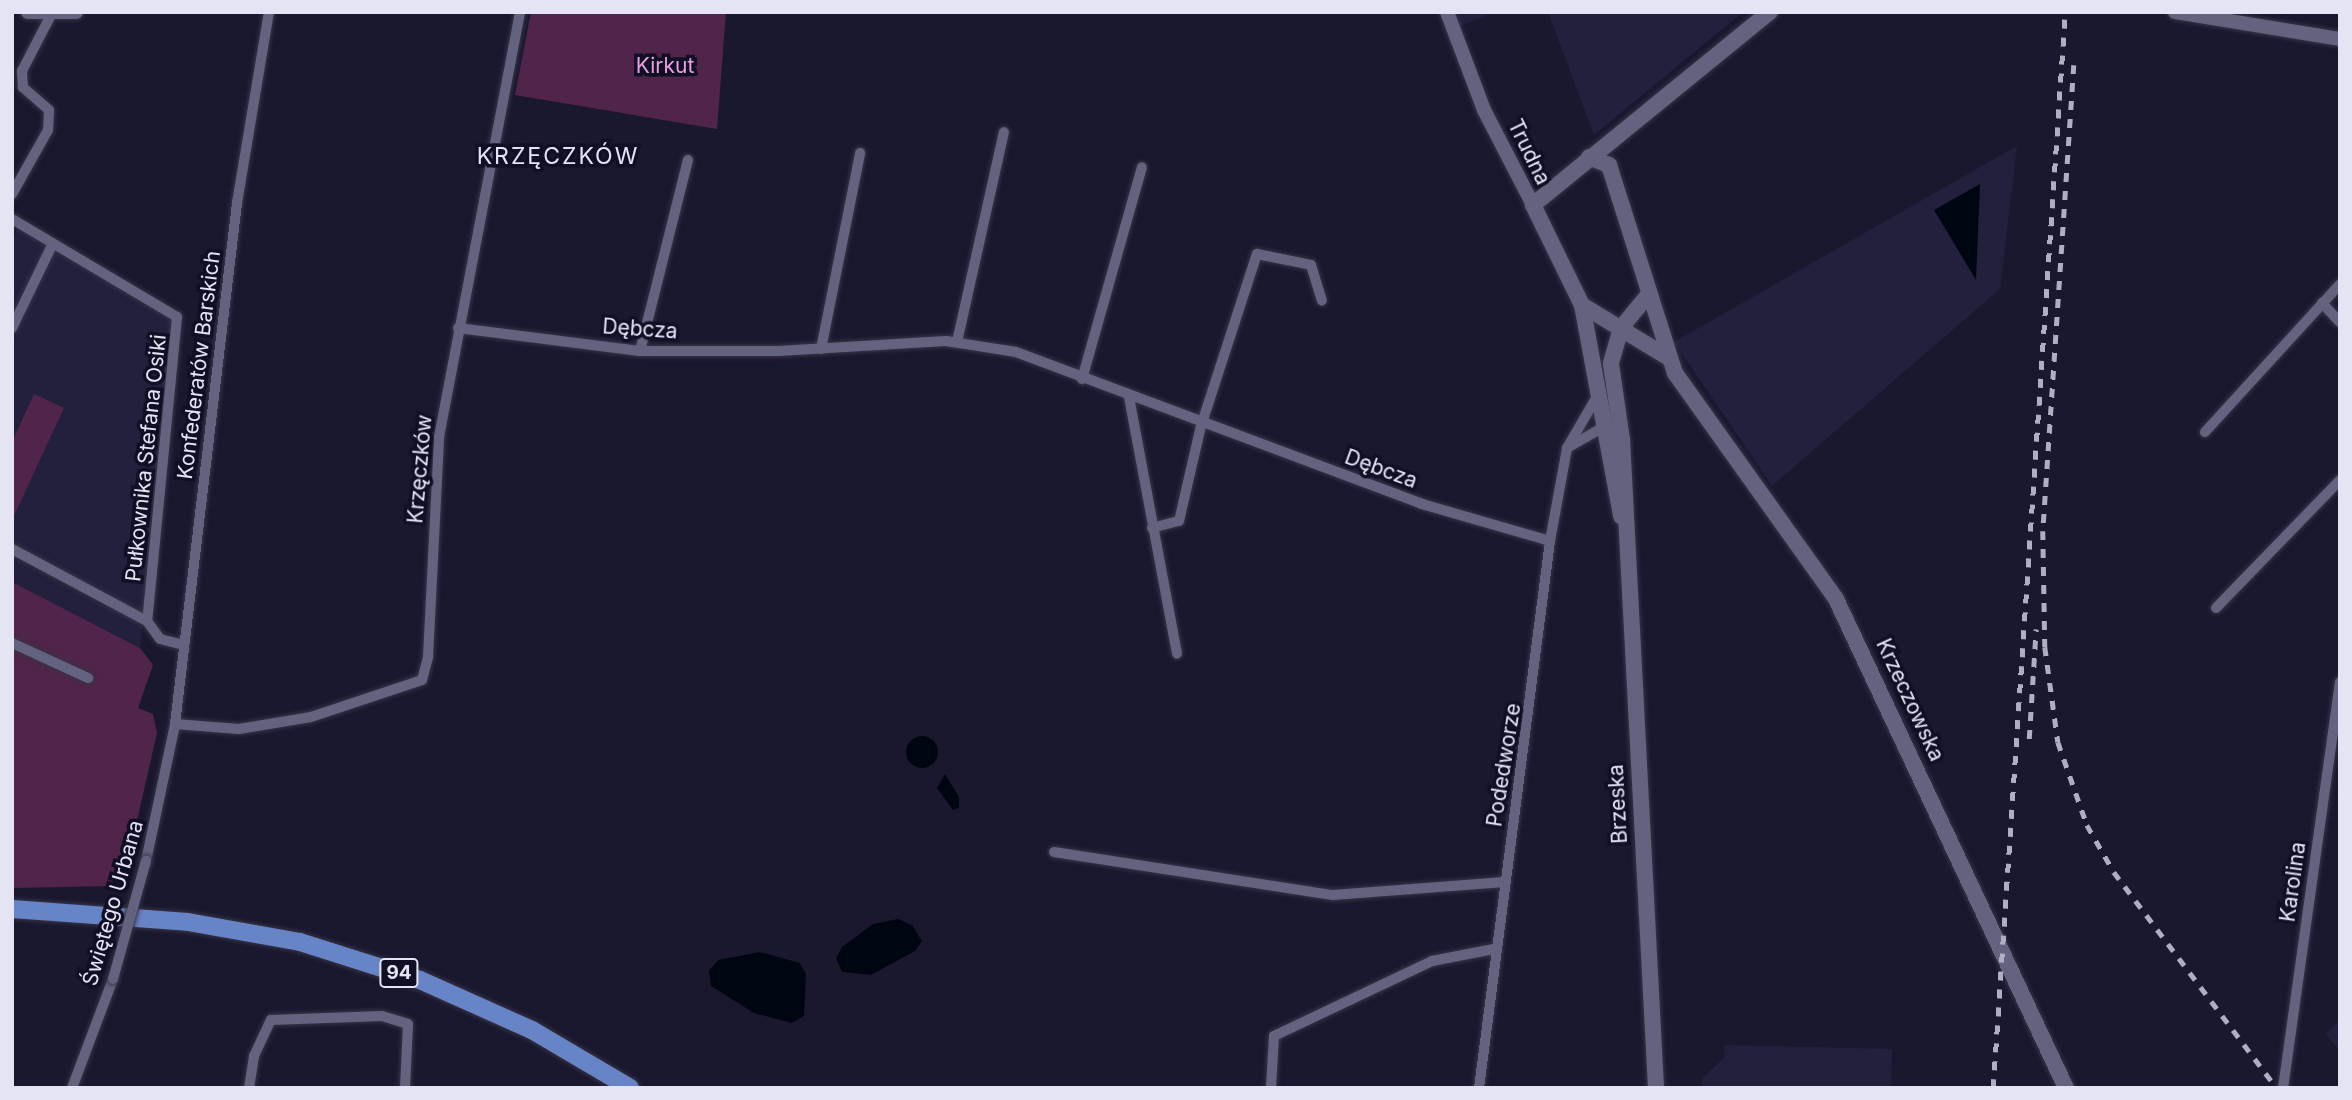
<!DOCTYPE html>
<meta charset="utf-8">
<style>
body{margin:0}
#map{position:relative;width:2352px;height:1100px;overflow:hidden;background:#1a182f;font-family:Inter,sans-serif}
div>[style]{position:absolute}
.built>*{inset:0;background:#22203d}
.green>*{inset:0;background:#51254b}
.water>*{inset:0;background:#000611}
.round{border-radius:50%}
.roads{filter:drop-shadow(0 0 2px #373447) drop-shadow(0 0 2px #373447)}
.minor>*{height:10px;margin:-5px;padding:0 5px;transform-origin:5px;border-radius:5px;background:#63637f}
.tertiary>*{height:14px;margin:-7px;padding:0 7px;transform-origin:7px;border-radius:7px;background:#63637f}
.secondary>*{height:16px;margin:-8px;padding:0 8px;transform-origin:8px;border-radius:8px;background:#63637f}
.primary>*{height:18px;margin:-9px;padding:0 9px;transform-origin:9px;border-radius:9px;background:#6784c6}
.rail>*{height:4.5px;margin-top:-2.25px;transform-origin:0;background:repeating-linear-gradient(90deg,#afafc1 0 9px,transparent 0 18px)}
.bridges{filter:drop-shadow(0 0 2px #373447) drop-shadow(0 0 2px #373447)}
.minor-bridge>*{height:10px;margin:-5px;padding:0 5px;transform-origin:5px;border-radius:5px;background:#63637f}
span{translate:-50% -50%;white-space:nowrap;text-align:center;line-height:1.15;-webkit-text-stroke:7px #110f25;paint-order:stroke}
.shield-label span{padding:2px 5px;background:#110f25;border:2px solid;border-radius:5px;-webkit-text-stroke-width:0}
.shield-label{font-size:19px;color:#e4e4f5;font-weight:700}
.park-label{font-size:21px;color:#eca0df}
.street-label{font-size:21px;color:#e4e4f5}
.neighbourhood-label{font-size:23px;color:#e4e4f5;letter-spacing:2px}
.frame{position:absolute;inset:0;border:14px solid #e4e4f5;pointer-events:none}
</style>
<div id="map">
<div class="built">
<div style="clip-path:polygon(1453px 12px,1494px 12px,1458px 27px)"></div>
<div style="clip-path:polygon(1548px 12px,1743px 12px,1594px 135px)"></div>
<div style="clip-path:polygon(2017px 146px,2000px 289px,1772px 486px,1674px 342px)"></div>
<div style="clip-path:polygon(21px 219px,178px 312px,140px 648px,12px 582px,12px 241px)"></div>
<div style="clip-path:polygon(2340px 1020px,2340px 1051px,2326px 1034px)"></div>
<div style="clip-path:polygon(1724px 1045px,1892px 1049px,1891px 1088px,1702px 1088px,1702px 1078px,1725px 1057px)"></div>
</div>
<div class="green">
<div style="clip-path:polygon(531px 12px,726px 12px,717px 129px,515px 95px)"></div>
<div style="clip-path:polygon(34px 394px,64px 408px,13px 518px,12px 442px)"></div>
<div style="clip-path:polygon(12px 582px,140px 648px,153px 665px,138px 708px,153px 714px,157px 733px,136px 825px,111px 886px,12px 888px)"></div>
</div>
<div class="water">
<div style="clip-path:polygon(1980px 184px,1976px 280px,1934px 210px)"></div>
<div class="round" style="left:906px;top:736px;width:32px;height:32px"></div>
<div style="clip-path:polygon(945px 774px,959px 797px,959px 808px,953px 810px,937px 788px)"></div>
<div style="clip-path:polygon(898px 919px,912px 925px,922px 941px,915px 951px,871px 975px,842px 972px,836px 958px,842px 947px,873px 924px)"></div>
<div style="clip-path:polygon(760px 952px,800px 963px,806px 974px,804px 1016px,792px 1023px,754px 1013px,711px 986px,709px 971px,718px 960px)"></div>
</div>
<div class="roads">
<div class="minor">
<div style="left:12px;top:194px;width:73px;rotate:-60.6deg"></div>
<div style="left:48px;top:130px;width:20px;rotate:-87deg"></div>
<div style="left:49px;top:110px;width:35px;rotate:-139deg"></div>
<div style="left:23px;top:87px;width:16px;rotate:-94deg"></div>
<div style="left:22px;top:71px;width:63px;rotate:-62.6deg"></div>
<div style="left:12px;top:219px;width:192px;rotate:30.7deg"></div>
<div style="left:177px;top:317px;width:305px;rotate:95.6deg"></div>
<div style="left:147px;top:621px;width:22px;rotate:54deg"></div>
<div style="left:160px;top:639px;width:25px;rotate:14deg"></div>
<div style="left:2322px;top:303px;width:26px;rotate:47deg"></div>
<div style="left:12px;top:328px;width:94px;rotate:-64.2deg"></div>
<div style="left:458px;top:328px;width:183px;rotate:7.2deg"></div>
<div style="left:640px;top:351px;width:138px"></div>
<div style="left:778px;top:351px;width:168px;rotate:-3.4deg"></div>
<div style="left:946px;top:341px;width:71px;rotate:8.9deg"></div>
<div style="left:1016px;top:352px;width:434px;rotate:20.5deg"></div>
<div style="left:1422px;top:504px;width:133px;rotate:16.1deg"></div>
<div style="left:957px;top:342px;width:215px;rotate:-77.4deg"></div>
<div style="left:821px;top:349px;width:200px;rotate:-78.7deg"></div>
<div style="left:640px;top:351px;width:197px;rotate:-75.9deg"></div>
<div style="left:1082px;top:379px;width:220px;rotate:-74.2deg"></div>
<div style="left:1129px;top:397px;width:261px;rotate:79.4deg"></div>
<div style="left:2205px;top:432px;width:200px;rotate:-47.6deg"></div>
<div style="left:1567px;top:448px;width:46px;rotate:-29.9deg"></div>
<div style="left:1152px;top:528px;width:28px;rotate:-15deg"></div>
<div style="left:1179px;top:521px;width:98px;rotate:-77deg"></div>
<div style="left:1201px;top:426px;width:181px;rotate:-72deg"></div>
<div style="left:1257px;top:254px;width:55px;rotate:11.5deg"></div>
<div style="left:1311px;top:265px;width:37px;rotate:73deg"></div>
<div style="left:12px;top:549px;width:153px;rotate:28.1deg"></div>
<div style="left:2216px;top:608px;width:178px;rotate:-45.9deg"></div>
<div style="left:12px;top:643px;width:84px;rotate:24.7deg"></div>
<div style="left:175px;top:724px;width:64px;rotate:4.5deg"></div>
<div style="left:239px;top:729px;width:73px;rotate:-9.5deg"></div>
<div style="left:311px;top:717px;width:117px;rotate:-18.4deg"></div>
<div style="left:422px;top:680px;width:24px;rotate:-75deg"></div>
<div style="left:428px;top:657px;width:220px;rotate:-87.1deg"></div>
<div style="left:439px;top:437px;width:433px;rotate:-79.2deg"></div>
<div style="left:1054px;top:852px;width:282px;rotate:8.8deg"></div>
<div style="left:1333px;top:895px;width:172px;rotate:-4.3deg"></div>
<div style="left:146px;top:861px;width:140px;rotate:-78deg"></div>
<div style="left:175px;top:724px;width:525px;rotate:-83.21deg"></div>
<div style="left:237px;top:203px;width:194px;rotate:-80.5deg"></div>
<div style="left:72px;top:1088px;width:116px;rotate:-69.4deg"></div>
<div style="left:249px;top:1088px;width:32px;rotate:-81deg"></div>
<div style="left:254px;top:1056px;width:40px;rotate:-65deg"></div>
<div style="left:271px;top:1020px;width:111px;rotate:-2.1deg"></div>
<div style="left:382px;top:1016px;width:27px;rotate:17deg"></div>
<div style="left:408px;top:1024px;width:64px;rotate:92.7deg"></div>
<div style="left:1271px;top:1088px;width:52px;rotate:-86.7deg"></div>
<div style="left:1274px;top:1036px;width:175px;rotate:-25.4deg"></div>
<div style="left:1432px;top:961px;width:63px;rotate:-11deg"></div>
<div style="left:1479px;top:1088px;width:552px;rotate:-82.6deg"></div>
<div style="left:1550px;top:541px;width:95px;rotate:-79.6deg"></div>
<div style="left:1567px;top:448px;width:64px;rotate:-59.8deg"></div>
<div style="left:2283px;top:1088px;width:410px;rotate:-82deg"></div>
</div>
<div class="tertiary">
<div style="left:28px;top:12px;width:48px"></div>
<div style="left:1447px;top:12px;width:105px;rotate:69.3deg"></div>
<div style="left:1484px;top:110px;width:107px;rotate:62.7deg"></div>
<div style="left:2175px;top:12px;width:167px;rotate:9.3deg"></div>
</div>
<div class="secondary">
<div style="left:1589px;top:157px;width:22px;rotate:22deg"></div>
<div style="left:1609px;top:165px;width:218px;rotate:72.4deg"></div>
<div style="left:1675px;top:373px;width:277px;rotate:54.5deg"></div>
<div style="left:1836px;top:599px;width:540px;rotate:64.81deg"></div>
<div style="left:1582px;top:305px;width:215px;rotate:79.5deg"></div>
<div style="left:1621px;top:328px;width:37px;rotate:106deg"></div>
<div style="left:1611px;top:364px;width:76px;rotate:81.7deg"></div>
<div style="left:1622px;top:439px;width:650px;rotate:87deg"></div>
<div style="left:1621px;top:328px;width:43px;rotate:-50.7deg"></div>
<div style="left:1669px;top:358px;width:102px;rotate:-148.7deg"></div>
<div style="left:1582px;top:305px;width:111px;rotate:-116.1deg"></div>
<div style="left:1533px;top:205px;width:306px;rotate:-39.2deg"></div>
</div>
<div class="primary">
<div style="left:12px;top:909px;width:176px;rotate:4.2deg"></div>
<div style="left:188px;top:922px;width:114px;rotate:10.1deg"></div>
<div style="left:300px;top:942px;width:126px;rotate:17.6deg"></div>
<div style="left:420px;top:980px;width:123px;rotate:24.1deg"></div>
<div style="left:532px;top:1030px;width:114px;rotate:30.6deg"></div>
</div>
</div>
<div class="rail">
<div style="left:2074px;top:65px;width:467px;rotate:93.8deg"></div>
<div style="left:2043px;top:531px;width:116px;rotate:89deg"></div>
<div style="left:2045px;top:647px;width:96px;rotate:82.2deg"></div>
<div style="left:2058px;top:742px;width:88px;rotate:70.7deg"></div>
<div style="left:2087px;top:825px;width:54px;rotate:60.1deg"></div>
<div style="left:2114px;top:872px;width:271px;rotate:53deg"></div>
<div style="left:2029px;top:739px;width:110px;rotate:-86.4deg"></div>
<div style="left:1993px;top:1088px;width:1078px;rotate:-86.17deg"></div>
</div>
<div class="bridges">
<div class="minor-bridge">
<div style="left:113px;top:979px;width:123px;rotate:-74.4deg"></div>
</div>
</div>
<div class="shield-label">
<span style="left:399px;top:973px">94</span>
</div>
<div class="park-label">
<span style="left:665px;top:66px">Kirkut</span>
</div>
<div class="street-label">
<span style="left:1529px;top:152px;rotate:64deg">Trudna</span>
<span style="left:640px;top:329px;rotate:4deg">Dębcza</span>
<span style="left:199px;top:365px;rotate:-83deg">Konfederatów Barskich</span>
<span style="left:146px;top:458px;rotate:-84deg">Pułkownika Stefana Osiki</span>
<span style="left:420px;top:469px;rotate:-85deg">Krzęczków</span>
<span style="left:1381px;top:469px;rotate:20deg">Dębcza</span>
<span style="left:1910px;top:700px;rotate:65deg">Krzeczowska</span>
<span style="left:1504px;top:765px;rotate:-81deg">Podedworze</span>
<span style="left:1618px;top:804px;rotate:-93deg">Brzeska</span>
<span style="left:2293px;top:882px;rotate:-82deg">Karolina</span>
<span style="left:113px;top:903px;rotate:-74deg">Świętego Urbana</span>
</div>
<div class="neighbourhood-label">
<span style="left:558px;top:156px">KRZĘCZKÓW</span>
</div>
<div class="frame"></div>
</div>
